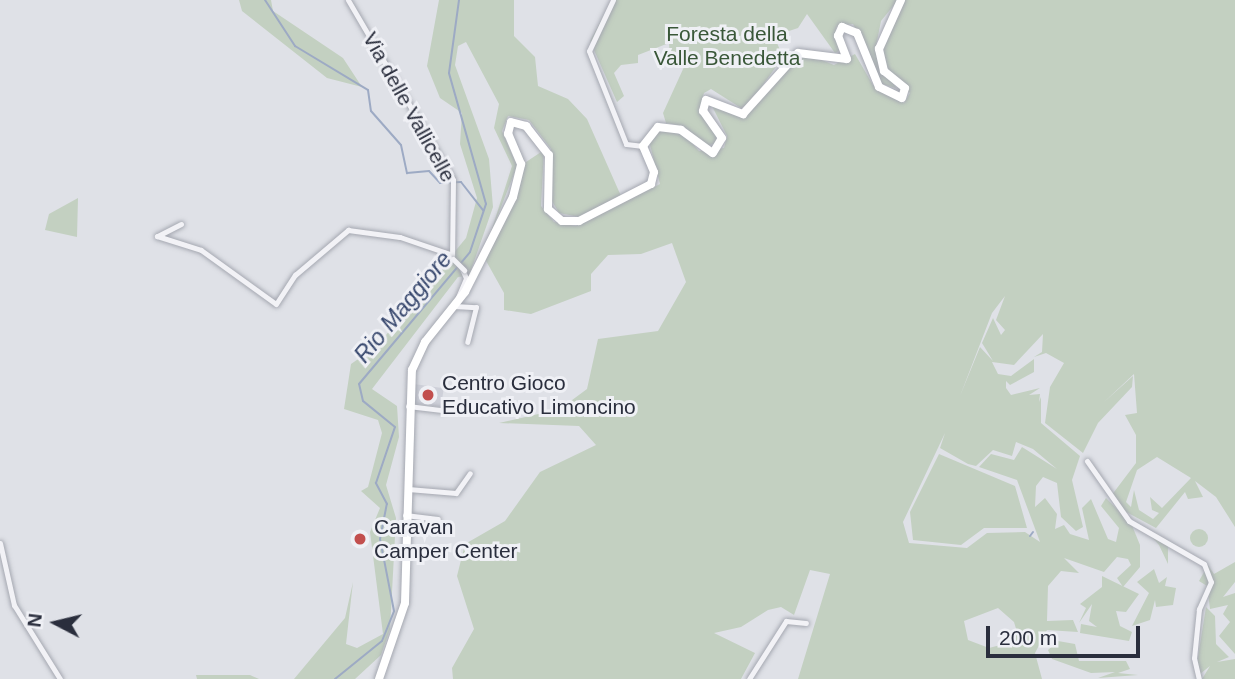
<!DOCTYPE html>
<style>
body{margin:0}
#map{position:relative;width:1235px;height:679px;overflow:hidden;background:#dfe1e7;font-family:Arial,sans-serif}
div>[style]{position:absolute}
.built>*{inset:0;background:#ced0d9;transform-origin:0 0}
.green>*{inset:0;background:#c3d0c1}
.round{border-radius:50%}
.stream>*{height:2px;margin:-1px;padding:0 1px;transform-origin:1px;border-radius:1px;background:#9daac4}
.roads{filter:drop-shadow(0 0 2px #a5a8b1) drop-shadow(0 0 2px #a5a8b1)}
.minor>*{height:5px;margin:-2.5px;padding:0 2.5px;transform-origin:2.5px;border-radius:2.5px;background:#f2f2f6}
.secondary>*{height:8px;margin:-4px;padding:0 4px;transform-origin:4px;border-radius:4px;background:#fff}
.bridges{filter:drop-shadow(0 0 2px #a5a8b1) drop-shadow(0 0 2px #a5a8b1)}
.minor-bridge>*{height:5px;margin:-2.5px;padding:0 2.5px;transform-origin:2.5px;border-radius:2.5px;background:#f2f2f6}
.dots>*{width:19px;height:19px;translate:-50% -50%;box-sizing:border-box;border:4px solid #eff0f5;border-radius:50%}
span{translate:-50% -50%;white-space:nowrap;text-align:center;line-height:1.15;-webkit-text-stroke:6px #eff0f5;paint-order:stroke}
.park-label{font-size:21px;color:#395738}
.street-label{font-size:21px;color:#2a2e3d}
.poi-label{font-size:21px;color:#2a2e3d}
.left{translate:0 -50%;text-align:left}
.water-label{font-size:23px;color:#37476d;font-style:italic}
.north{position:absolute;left:21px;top:588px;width:70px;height:70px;-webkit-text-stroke:5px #eff0f5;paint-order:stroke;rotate:277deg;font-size:19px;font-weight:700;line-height:28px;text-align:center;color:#2a2e3d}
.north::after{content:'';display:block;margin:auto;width:24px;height:32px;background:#2a2e3d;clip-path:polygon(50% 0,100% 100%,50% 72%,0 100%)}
.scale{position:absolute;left:986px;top:626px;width:154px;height:32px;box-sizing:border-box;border:4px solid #2a2e3d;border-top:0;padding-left:9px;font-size:21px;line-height:24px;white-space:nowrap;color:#2a2e3d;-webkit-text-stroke:5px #eff0f5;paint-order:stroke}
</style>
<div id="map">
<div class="built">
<div style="left:414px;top:384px;width:30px;height:19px;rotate:8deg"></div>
</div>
<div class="green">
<div style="clip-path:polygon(239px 0,271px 0,273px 11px,343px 58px,362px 87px,327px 78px,242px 11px)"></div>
<div style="clip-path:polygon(439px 0,514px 0,514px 36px,535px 57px,538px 86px,568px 99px,587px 119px,621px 196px,579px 217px,559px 213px,549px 196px,551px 149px,529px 120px,508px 116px,502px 131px,517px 166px,489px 238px,512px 166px,494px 128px,499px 104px,466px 42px,458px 46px,455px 65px,489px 159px,493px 207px,469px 276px,458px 277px,372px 389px,397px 406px,399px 437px,386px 485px,396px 518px,390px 629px,381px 655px,355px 679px,294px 679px,345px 618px,353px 582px,346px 644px,357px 648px,383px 634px,370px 532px,380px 508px,361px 491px,368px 487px,382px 433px,378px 420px,344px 409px,351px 364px,377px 346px,466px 238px,477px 198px,460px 144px,462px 113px,440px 98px,427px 66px)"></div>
<div style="clip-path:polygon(612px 0,898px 0,881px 21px,875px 51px,896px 88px,882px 84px,853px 24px,837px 26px,834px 37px,841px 50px,835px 53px,807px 14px,798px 28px,774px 36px,783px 57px,750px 103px,741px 108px,711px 89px,704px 93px,700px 106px,716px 131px,716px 143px,706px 146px,683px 126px,666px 123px,663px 113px,684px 67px,670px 62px,669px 43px,638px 55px,638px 63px,621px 65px,614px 73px,624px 96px,617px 102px,590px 41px)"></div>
<div style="clip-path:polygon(evenodd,903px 0,1235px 0,1235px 527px,1216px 497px,1195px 481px,1203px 497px,1188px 499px,1185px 492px,1156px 528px,1117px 507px,1111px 496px,1136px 463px,1136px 435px,1125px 415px,1137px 413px,1134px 374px,1103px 403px,1133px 376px,1132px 387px,1098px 423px,1083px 453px,1045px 423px,1050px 387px,1064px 363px,1046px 353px,1034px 357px,1042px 352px,1043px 334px,1014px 365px,992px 362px,998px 374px,1011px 376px,1034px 359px,1034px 372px,1010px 385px,1006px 381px,1006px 388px,1011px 395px,1040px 388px,1029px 395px,1040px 394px,1039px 402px,1041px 397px,1041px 423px,1080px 456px,1072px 480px,1083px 527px,1076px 531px,1061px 517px,1057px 483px,1043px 477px,1036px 486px,1035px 507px,1045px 498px,1057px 514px,1055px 529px,1064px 525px,1070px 534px,1089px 540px,1082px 508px,1091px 499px,1108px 539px,1116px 542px,1119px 528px,1101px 506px,1106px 498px,1131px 523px,1140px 545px,1140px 567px,1123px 587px,1117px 578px,1131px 565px,1128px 559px,1117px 557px,1104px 572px,1064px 558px,1079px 573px,1061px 571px,1048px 586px,1047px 621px,1073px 620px,1078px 632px,1047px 630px,1035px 653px,1042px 679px,798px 679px,830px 574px,810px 570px,794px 615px,781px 607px,768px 610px,741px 627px,714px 633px,755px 653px,741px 679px,453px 679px,452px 668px,474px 629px,457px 576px,465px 544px,505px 521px,540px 472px,596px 445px,579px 426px,499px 423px,560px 409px,587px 389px,598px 339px,658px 331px,686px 282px,672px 243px,641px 254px,608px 255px,591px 274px,591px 291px,531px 314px,504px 310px,504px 293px,485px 259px,526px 162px,544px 150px,541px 206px,554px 222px,576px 226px,660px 184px,649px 141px,662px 128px,684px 134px,699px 151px,724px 148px,727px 136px,710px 102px,746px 115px,794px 58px,807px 54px,834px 65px,855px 54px,873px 85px,904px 103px,910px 93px,887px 68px,882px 43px,903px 0,1005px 296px,996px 320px,1005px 330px,1001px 335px,993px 318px,982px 343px,993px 361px,980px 347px,960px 396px,992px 313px,1005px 296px,903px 0,945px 433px,940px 448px,968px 464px,976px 466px,993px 450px,1012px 456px,1016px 442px,1033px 449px,1057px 469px,1022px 447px,1014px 460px,991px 454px,979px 467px,1017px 480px,1040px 542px,1025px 532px,987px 533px,967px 548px,909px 543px,903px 522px,945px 433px,903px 0,1157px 457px,1191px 478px,1162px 508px,1150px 497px,1152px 510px,1159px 513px,1153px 519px,1139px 510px,1134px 490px,1131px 507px,1126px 502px,1137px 470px,1157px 457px,903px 0,998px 608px,1014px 622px,1017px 632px,1008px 643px,989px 648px,968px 640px,964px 621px,998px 608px)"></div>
<div style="clip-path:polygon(78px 198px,77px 237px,45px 230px,49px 214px)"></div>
<div style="clip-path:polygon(939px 454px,1015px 486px,1027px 528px,984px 528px,961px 545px,913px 540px,910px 512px)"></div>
<div class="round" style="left:1190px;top:529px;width:18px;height:18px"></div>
<div style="clip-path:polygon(1149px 534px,1168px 541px,1168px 564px,1159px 545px)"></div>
<div style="clip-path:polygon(1235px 562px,1235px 582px,1223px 597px,1235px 593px,1235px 654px,1219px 636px,1230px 622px,1223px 614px,1228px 605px,1210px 609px,1207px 586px,1199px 581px,1208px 565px,1214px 574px)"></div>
<div style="clip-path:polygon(1154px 569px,1159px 583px,1167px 577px,1165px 586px,1176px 588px,1173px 605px,1156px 607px,1155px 600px,1150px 620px,1132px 626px,1149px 593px,1137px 582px)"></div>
<div style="clip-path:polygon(1102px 576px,1139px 594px,1126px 612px,1116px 611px,1120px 626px,1132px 632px,1129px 641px,1080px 633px,1081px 624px,1097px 627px,1089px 621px,1092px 604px,1079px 623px,1086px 608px,1080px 604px,1102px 587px)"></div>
<div style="clip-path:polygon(1206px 607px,1215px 616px,1216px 644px,1229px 657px,1217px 662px,1235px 659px,1235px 679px,1202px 679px,1210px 666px,1200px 674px,1197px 663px)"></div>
<div style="clip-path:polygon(1058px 641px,1075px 644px,1079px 661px,1126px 661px,1130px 669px,1118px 673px,1138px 675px,1098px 678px,1115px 672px,1091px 673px,1052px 659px,1048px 650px)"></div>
<div style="clip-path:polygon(196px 675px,250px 675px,259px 679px,197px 679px)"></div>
</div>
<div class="stream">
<div style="left:265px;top:0;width:55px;rotate:56.9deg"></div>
<div style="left:295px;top:46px;width:85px;rotate:31.1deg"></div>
<div style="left:368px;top:90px;width:21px;rotate:82deg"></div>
<div style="left:371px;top:111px;width:45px;rotate:48.6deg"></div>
<div style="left:401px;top:145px;width:29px;rotate:78deg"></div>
<div style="left:407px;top:173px;width:22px;rotate:-5deg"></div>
<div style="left:429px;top:171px;width:16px;rotate:47deg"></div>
<div style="left:440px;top:183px;width:21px;rotate:-3deg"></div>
<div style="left:461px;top:182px;width:36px;rotate:52deg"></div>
<div style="left:1030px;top:536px;width:5px;rotate:-53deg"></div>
<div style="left:335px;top:679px;width:60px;rotate:-39deg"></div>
<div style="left:382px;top:641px;width:32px;rotate:-68deg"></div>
<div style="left:394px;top:611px;width:73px;rotate:-101deg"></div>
<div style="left:380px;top:539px;width:36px;rotate:-79deg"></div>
<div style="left:387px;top:504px;width:24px;rotate:-118deg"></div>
<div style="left:376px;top:483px;width:59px;rotate:-71.3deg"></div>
<div style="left:395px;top:427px;width:41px;rotate:-140.9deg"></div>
<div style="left:363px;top:401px;width:17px;rotate:-103deg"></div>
<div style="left:359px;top:384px;width:172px;rotate:-49.9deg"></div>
<div style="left:470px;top:252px;width:51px;rotate:-71.6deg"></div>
<div style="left:486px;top:204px;width:136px;rotate:-105.8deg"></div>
<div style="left:449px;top:73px;width:74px;rotate:-82.2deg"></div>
</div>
<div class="roads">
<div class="minor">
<div style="left:348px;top:0;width:208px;rotate:59.7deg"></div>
<div style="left:453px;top:180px;width:77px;rotate:90.7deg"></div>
<div style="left:613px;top:0;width:56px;rotate:115.2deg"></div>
<div style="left:589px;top:51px;width:100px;rotate:68.3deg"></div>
<div style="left:626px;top:144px;width:17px;rotate:7deg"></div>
<div style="left:181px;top:224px;width:27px;rotate:153deg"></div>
<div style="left:157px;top:236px;width:46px;rotate:17.7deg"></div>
<div style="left:201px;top:250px;width:92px;rotate:35.8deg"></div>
<div style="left:276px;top:304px;width:35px;rotate:-57deg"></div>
<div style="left:295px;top:275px;width:70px;rotate:-40.3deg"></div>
<div style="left:348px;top:230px;width:52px;rotate:7.7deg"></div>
<div style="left:400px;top:237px;width:53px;rotate:18.8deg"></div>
<div style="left:456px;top:302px;width:26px;rotate:-67deg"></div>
<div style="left:466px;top:278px;width:12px;rotate:-114deg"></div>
<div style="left:454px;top:306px;width:22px;rotate:3deg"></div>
<div style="left:476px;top:307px;width:36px;rotate:104deg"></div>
<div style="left:408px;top:406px;width:34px;rotate:7deg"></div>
<div style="left:1087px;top:461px;width:73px;rotate:55deg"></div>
<div style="left:1129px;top:521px;width:86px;rotate:29.8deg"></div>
<div style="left:1204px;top:564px;width:19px;rotate:69deg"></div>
<div style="left:1211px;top:582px;width:30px;rotate:114deg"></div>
<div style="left:1199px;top:609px;width:49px;rotate:95.8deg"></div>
<div style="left:1194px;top:658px;width:22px;rotate:77deg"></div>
<div style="left:408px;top:489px;width:48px;rotate:4.8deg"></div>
<div style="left:456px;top:493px;width:24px;rotate:-55deg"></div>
<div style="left:405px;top:515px;width:33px;rotate:7deg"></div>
<div style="left:0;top:543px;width:64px;rotate:77.3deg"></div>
<div style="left:14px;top:605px;width:87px;rotate:58.1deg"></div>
<div style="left:749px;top:679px;width:69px;rotate:-57.5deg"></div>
<div style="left:786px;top:621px;width:20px;rotate:6deg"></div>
</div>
<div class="secondary">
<div style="left:379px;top:679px;width:80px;rotate:-71.1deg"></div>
<div style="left:405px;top:603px;width:233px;rotate:-88.3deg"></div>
<div style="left:412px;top:370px;width:31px;rotate:-65deg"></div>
<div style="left:425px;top:342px;width:64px;rotate:-51.3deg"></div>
<div style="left:465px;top:292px;width:106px;rotate:-63.2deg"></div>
<div style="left:513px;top:197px;width:34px;rotate:-76deg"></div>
<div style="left:521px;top:164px;width:33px;rotate:-113deg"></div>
<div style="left:508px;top:134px;width:12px;rotate:-76deg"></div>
<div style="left:511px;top:122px;width:16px;rotate:15deg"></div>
<div style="left:526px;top:126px;width:37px;rotate:52deg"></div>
<div style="left:549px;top:155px;width:54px;rotate:91.1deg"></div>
<div style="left:548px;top:209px;width:18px;rotate:41deg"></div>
<div style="left:562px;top:221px;width:17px"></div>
<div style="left:579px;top:221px;width:81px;rotate:-27.2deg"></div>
<div style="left:651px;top:184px;width:12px;rotate:-76deg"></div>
<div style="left:654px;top:172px;width:28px;rotate:-113deg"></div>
<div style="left:643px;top:146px;width:24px;rotate:-52deg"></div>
<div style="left:658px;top:127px;width:23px;rotate:7deg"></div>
<div style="left:681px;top:130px;width:39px;rotate:36deg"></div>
<div style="left:713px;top:153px;width:17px;rotate:-59deg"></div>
<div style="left:722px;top:138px;width:33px;rotate:-125deg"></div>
<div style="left:703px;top:111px;width:11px;rotate:-75deg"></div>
<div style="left:706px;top:100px;width:40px;rotate:21deg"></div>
<div style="left:743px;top:114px;width:82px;rotate:-48deg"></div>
<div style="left:798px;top:53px;width:49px;rotate:7deg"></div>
<div style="left:847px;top:59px;width:25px;rotate:-111deg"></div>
<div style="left:838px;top:36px;width:10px;rotate:-66deg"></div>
<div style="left:842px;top:27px;width:16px;rotate:22deg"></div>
<div style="left:857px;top:33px;width:58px;rotate:67.8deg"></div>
<div style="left:879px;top:87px;width:25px;rotate:26deg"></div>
<div style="left:902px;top:98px;width:10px;rotate:-73deg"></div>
<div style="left:905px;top:88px;width:27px;rotate:-141deg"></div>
<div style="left:884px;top:71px;width:23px;rotate:-103deg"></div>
<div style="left:879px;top:49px;width:54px;rotate:-65.8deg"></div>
</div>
</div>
<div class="bridges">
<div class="minor-bridge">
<div style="left:453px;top:259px;width:16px;rotate:45deg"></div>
</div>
</div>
<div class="dots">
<div style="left:428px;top:395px;background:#c24f4e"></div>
<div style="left:360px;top:539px;background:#c24f4e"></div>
</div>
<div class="park-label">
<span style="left:727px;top:46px">Foresta della<br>Valle Benedetta</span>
</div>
<div class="street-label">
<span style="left:409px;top:107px;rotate:61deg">Via delle Vallicelle</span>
</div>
<div class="poi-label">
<span class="left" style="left:442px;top:395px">Centro Gioco<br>Educativo Limoncino</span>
<span class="left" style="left:374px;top:539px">Caravan<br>Camper Center</span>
</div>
<div class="water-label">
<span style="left:403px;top:307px;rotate:-50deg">Rio Maggiore</span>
</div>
<div class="north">N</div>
<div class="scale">200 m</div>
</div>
